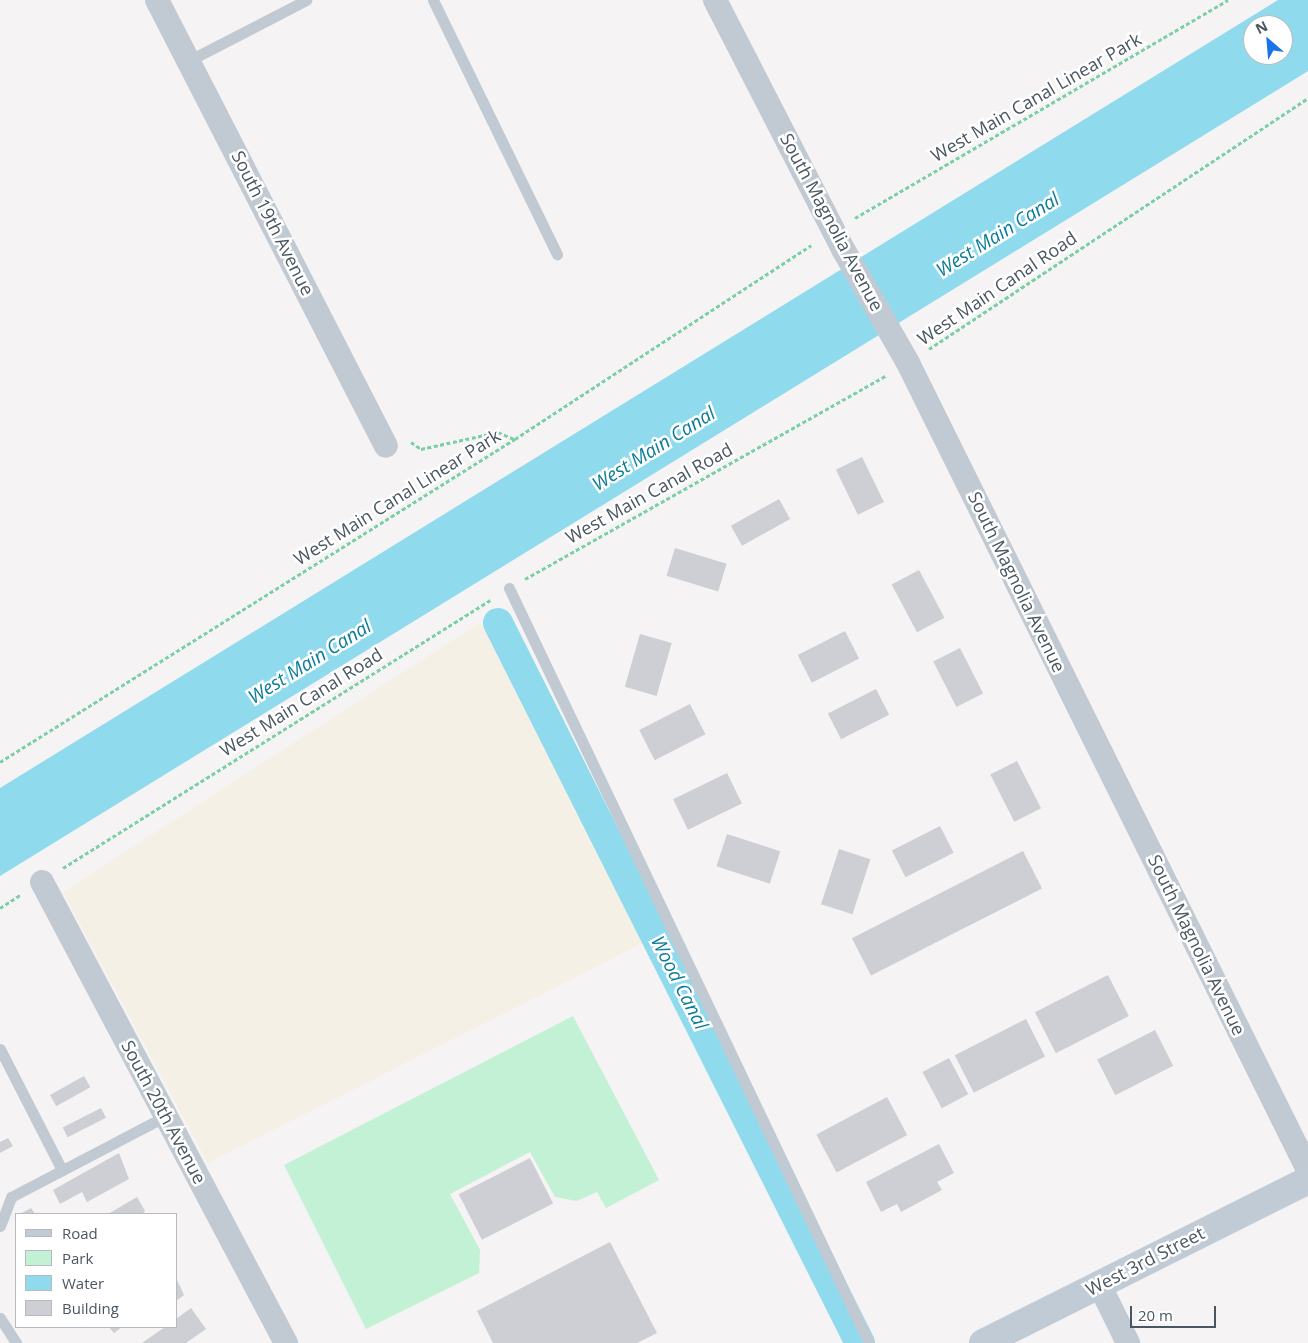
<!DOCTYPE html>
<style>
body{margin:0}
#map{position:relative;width:1308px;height:1343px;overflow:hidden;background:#f5f3f3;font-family:"Open Sans",sans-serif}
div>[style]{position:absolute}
.green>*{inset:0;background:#c3f1d5}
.sand>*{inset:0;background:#f5f0e5}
.water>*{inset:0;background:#90daee}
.canal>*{height:30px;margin:-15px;padding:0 15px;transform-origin:15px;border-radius:15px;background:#90daee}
.building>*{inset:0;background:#cdcfd5;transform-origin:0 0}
.path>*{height:3px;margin-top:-1.5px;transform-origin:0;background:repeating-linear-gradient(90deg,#7ad0a6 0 4px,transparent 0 6.5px)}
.lane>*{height:11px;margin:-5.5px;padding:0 5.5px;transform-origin:5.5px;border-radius:5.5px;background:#c1cad2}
.street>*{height:24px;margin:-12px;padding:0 12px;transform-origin:12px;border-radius:12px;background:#c1cad2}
.secondary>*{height:28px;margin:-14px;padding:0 14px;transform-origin:14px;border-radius:14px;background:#c1cbd6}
span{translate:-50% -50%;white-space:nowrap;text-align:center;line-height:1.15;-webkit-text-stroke:5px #fff;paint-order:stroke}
.street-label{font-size:18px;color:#4a5661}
.water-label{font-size:19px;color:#0c7c9b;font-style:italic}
.legend{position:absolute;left:15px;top:1213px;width:162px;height:115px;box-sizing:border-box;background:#fff;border:1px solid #b7bbc0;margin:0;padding:6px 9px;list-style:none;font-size:15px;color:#4a5661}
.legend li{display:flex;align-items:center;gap:10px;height:25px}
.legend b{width:25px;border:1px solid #b7bbc0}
.north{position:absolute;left:1243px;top:15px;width:50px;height:50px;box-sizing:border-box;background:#fff;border:1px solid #b7bbc0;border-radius:50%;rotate:333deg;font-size:14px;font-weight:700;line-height:20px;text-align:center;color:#4a5661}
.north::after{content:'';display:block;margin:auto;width:18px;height:22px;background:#1a73e8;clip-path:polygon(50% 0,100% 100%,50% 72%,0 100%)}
.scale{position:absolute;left:1130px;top:1306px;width:86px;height:22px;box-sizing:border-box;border:2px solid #4a5661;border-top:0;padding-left:6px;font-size:15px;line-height:18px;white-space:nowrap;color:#4a5661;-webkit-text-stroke:4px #fff;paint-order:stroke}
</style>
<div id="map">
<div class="green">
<div style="clip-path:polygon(573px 1016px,659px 1180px,606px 1208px,597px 1192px,577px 1201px,555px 1197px,530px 1152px,450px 1194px,480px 1250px,479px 1273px,366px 1329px,284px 1165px)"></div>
</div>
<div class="sand">
<div style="clip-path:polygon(481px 622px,643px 943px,208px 1163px,63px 892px)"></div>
</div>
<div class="water">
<div style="clip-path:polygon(evenodd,1278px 0,1308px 0,1308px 71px,0 876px,0 788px,1278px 0,1253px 25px,1283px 25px,1283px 55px,1253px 55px,1253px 25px)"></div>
</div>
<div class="canal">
<div style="left:498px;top:623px;width:806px;rotate:63.31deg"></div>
</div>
<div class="building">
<div style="left:862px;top:457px;width:50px;height:29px;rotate:64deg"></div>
<div style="left:779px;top:499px;width:23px;height:55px;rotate:61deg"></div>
<div style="left:675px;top:548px;width:54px;height:29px;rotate:17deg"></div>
<div style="left:919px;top:570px;width:54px;height:31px;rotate:62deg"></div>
<div style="left:845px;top:631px;width:31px;height:53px;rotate:63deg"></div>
<div style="left:640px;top:634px;width:33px;height:55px;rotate:16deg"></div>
<div style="left:960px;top:648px;width:51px;height:30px;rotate:63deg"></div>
<div style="left:876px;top:689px;width:29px;height:54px;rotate:63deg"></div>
<div style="left:690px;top:704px;width:34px;height:57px;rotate:63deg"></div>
<div style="left:1017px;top:761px;width:53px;height:30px;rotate:63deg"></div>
<div style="left:727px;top:773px;width:34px;height:60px;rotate:64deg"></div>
<div style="left:940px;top:826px;width:30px;height:54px;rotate:63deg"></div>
<div style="left:727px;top:834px;width:56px;height:34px;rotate:18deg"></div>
<div style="left:839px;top:849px;width:33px;height:58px;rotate:18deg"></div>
<div style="left:1023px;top:851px;width:42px;height:192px;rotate:63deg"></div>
<div style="left:1108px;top:975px;width:46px;height:82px;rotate:63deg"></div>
<div style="left:1026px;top:1019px;width:42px;height:80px;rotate:63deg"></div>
<div style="left:1155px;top:1030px;width:40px;height:65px;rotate:63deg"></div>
<div style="left:949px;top:1058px;width:41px;height:30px;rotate:62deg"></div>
<div style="left:84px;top:1076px;width:13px;height:39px;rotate:61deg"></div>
<div style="left:887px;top:1097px;width:43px;height:80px;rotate:62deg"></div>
<div style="left:101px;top:1108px;width:11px;height:43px;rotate:63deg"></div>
<div style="clip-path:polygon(8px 1138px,13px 1146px,0 1153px,0 1142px)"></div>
<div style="clip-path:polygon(939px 1144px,954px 1173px,937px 1182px,942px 1190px,901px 1212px,897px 1204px,881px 1212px,866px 1182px)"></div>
<div style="clip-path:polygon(119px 1153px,129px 1179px,87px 1202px,82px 1192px,60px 1204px,53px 1190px)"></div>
<div style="left:530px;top:1158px;width:51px;height:80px;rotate:63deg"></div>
<div style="clip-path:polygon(137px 1197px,145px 1211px,143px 1214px,108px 1214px)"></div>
<div style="clip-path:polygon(31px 1208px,35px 1214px,20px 1214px)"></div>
<div style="clip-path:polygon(610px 1242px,657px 1333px,637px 1343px,493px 1343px,477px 1311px)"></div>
<div style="clip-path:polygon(176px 1278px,184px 1295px,176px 1301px)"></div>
<div style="clip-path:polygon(191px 1308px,206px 1329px,186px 1343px,142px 1343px,165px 1327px,176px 1327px,176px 1319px)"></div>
<div style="clip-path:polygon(109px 1327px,122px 1327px,114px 1333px)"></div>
</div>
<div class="path">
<div style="left:855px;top:218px;width:432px;rotate:-30.3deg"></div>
<div style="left:929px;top:349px;width:455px;rotate:-33.5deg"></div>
<div style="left:411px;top:442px;width:12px;rotate:35deg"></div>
<div style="left:421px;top:449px;width:79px;rotate:-12.4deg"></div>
<div style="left:498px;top:432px;width:17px;rotate:24deg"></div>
<div style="left:525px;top:579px;width:414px;rotate:-29.4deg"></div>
<div style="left:0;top:762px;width:608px;rotate:-32.1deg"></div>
<div style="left:515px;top:439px;width:354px;rotate:-33.2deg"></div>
<div style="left:63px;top:868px;width:506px;rotate:-32.09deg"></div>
<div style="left:0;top:908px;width:24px;rotate:-33deg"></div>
</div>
<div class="lane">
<div style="left:433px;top:0;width:283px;rotate:64deg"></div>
<div style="left:190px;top:60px;width:131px;rotate:-27.3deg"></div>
<div style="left:509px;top:588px;width:836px;rotate:64.51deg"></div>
<div style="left:0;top:1049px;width:136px;rotate:62.9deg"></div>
<div style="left:0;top:1226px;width:31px;rotate:-69deg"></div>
<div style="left:11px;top:1197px;width:175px;rotate:-27.6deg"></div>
<div style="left:0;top:1318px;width:30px;rotate:57deg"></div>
</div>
<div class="street">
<div style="left:157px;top:0;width:501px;rotate:62.82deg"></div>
<div style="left:715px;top:0;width:280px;rotate:62.8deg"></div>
<div style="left:843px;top:249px;width:131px;rotate:60.3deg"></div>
<div style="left:908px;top:363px;width:901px;rotate:63.63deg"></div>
<div style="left:42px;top:882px;width:522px;rotate:62.11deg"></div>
<div style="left:1099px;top:1284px;width:66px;rotate:63.8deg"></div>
</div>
<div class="secondary">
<div style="left:983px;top:1343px;width:364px;rotate:-26.6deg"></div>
</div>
<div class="street-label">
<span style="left:1036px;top:97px;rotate:-30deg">West Main Canal Linear Park</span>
<span style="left:832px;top:222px;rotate:62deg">South Magnolia Avenue</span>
<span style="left:273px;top:223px;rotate:63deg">South 19th Avenue</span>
<span style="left:997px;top:288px;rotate:-34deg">West Main Canal Road</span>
<span style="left:649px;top:493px;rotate:-29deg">West Main Canal Road</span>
<span style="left:397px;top:497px;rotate:-32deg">West Main Canal Linear Park</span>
<span style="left:1017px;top:582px;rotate:64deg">South Magnolia Avenue</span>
<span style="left:301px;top:702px;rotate:-32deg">West Main Canal Road</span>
<span style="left:1197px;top:945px;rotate:64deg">South Magnolia Avenue</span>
<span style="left:164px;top:1112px;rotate:62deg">South 20th Avenue</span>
<span style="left:1145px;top:1261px;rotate:-27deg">West 3rd Street</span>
</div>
<div class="water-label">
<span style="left:998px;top:235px;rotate:-32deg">West Main Canal</span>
<span style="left:654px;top:449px;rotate:-32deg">West Main Canal</span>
<span style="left:310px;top:662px;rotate:-32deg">West Main Canal</span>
<span style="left:679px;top:983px;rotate:63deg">Wood Canal</span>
</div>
<ul class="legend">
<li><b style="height:6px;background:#c1cbd6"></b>Road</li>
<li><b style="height:14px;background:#c3f1d5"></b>Park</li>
<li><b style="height:14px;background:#90daee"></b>Water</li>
<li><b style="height:14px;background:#cdcfd5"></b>Building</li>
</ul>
<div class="north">N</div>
<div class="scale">20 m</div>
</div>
